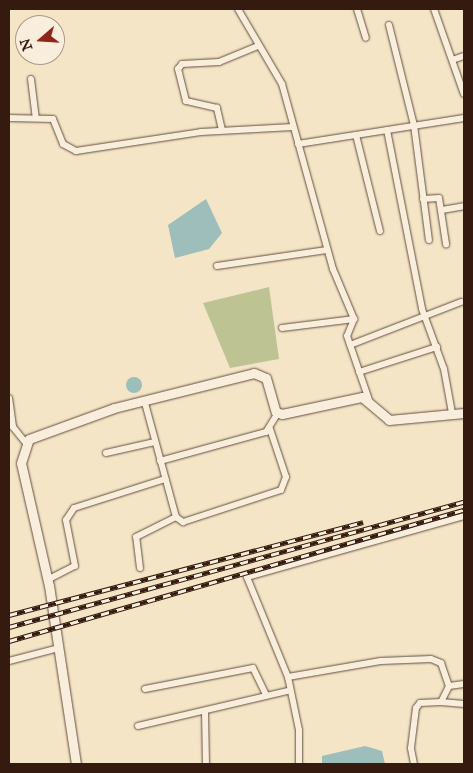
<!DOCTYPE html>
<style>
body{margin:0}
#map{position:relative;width:473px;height:773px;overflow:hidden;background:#f4e5c7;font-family:"IM FELL Great Primer",serif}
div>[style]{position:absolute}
.green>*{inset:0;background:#bec393}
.water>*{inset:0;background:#9dbeba}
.round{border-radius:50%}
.roads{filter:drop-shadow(0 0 1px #644d3d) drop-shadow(0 0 1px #644d3d)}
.street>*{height:6px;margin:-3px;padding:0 3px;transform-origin:3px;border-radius:3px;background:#f8eedb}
.secondary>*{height:9px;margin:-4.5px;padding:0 4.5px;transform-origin:4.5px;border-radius:4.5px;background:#f8eedb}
.rail>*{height:4.5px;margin-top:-2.25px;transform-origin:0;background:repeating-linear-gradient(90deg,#f8eedb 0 8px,#341a0f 0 16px);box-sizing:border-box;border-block:1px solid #341a0f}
span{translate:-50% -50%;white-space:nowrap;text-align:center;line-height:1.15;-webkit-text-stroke:5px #f8eedb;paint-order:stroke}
.frame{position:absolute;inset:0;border:10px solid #341a0f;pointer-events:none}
.north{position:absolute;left:15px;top:15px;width:50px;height:50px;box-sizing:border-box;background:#f8eedb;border:1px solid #aa9989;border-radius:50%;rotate:251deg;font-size:14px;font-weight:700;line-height:20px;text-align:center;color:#341a0f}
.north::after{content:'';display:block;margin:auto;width:18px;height:22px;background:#8f2418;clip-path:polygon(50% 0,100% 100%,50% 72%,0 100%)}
</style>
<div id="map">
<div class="green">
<div style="clip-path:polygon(269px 287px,279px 359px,230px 368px,203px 303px)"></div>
</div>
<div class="water">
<div style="clip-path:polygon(206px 199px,222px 233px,209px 249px,175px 258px,168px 225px)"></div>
<div class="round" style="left:126px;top:377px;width:16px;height:16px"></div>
<div style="clip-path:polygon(365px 746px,382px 751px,385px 764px,322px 764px,322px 756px)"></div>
</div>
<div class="roads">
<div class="street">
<div style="left:238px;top:9px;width:87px;rotate:59.6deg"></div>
<div style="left:282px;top:84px;width:192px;rotate:74.6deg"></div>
<div style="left:333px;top:269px;width:54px;rotate:67.2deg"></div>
<div style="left:354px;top:319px;width:18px;rotate:112deg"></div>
<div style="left:347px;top:336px;width:68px;rotate:71deg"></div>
<div style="left:357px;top:9px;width:30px;rotate:73deg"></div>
<div style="left:434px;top:9px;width:90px;rotate:70.6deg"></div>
<div style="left:389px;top:25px;width:103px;rotate:76deg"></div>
<div style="left:414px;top:125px;width:116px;rotate:82.6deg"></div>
<div style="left:455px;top:59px;width:9px;rotate:-18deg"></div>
<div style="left:31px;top:79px;width:39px;rotate:83deg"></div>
<div style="left:9px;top:118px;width:44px;rotate:1.3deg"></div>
<div style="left:53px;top:119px;width:27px;rotate:68deg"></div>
<div style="left:63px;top:144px;width:15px;rotate:28deg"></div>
<div style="left:76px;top:151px;width:126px;rotate:-8.6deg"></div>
<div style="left:201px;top:132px;width:92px;rotate:-3.1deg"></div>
<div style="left:222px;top:130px;width:23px;rotate:-103deg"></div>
<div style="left:217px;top:108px;width:32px;rotate:-167deg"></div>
<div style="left:186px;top:101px;width:33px;rotate:-104deg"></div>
<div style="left:178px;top:69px;width:6px;rotate:-51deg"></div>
<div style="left:182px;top:64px;width:37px;rotate:-3deg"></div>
<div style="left:219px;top:62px;width:42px;rotate:-22.3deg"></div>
<div style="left:387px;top:130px;width:182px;rotate:78.9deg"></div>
<div style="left:422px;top:309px;width:64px;rotate:69.9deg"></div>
<div style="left:444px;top:369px;width:45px;rotate:79.7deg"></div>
<div style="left:356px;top:135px;width:99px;rotate:76deg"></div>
<div style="left:298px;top:144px;width:168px;rotate:-8.9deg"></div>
<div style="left:423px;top:199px;width:16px;rotate:-4deg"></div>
<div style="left:439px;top:198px;width:47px;rotate:81.3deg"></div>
<div style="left:442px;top:210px;width:22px;rotate:-10deg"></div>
<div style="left:217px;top:266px;width:111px;rotate:-8.3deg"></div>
<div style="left:282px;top:328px;width:73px;rotate:-7.1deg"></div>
<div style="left:350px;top:345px;width:119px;rotate:-21.2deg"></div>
<div style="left:359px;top:372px;width:82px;rotate:-17.8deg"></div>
<div style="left:9px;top:398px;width:29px;rotate:82deg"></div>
<div style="left:13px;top:427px;width:19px;rotate:51deg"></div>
<div style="left:145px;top:403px;width:118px;rotate:74.8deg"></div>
<div style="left:176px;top:517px;width:9px;rotate:36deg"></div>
<div style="left:183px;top:522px;width:103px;rotate:-18.1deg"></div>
<div style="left:281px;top:490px;width:14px;rotate:-69deg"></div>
<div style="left:286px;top:477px;width:51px;rotate:-108.4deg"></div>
<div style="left:106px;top:453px;width:50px;rotate:-12.7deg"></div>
<div style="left:160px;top:461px;width:110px;rotate:-15.3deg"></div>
<div style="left:266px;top:432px;width:22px;rotate:-58deg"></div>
<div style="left:140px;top:568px;width:31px;rotate:-97deg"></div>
<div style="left:136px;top:537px;width:45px;rotate:-26.6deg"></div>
<div style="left:47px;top:580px;width:31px;rotate:-27deg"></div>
<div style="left:75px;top:566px;width:47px;rotate:-101.1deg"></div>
<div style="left:66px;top:520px;width:14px;rotate:-56deg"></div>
<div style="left:74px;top:508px;width:96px;rotate:-17.7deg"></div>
<div style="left:9px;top:661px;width:52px;rotate:-14.6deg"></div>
<div style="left:288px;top:677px;width:94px;rotate:-9.8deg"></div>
<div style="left:381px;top:661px;width:50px;rotate:-2.3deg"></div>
<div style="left:431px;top:659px;width:11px;rotate:22deg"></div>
<div style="left:441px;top:663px;width:24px;rotate:71deg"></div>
<div style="left:145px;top:689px;width:110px;rotate:-11deg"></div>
<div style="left:253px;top:668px;width:30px;rotate:64deg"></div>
<div style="left:441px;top:702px;width:23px;rotate:5deg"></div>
<div style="left:205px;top:712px;width:52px;rotate:88.9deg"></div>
<div style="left:138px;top:726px;width:153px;rotate:-13.2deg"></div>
<div style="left:299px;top:764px;width:34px;rotate:-90deg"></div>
<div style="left:299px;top:730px;width:54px;rotate:-101.7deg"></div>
<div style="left:288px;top:677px;width:108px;rotate:-112.3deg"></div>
<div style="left:247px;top:577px;width:225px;rotate:-15.7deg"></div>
<div style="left:414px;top:764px;width:16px;rotate:-101deg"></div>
<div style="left:411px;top:748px;width:40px;rotate:-82.9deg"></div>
<div style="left:416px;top:708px;width:6px;rotate:-51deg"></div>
<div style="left:420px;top:703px;width:21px;rotate:-3deg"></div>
<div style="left:441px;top:702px;width:18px;rotate:-63deg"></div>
<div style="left:449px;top:686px;width:15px;rotate:-8deg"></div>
</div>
<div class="secondary">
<div style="left:76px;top:764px;width:180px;rotate:-98.6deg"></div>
<div style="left:49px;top:586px;width:126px;rotate:-102.8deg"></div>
<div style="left:21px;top:463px;width:25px;rotate:-72deg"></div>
<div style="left:29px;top:439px;width:90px;rotate:-20deg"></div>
<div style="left:114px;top:408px;width:144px;rotate:-14deg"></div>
<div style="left:254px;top:373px;width:13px;rotate:23deg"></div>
<div style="left:266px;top:378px;width:35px;rotate:74deg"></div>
<div style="left:276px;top:412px;width:6px;rotate:18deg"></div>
<div style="left:282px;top:414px;width:82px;rotate:-12deg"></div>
<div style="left:362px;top:397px;width:35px;rotate:40deg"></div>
<div style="left:389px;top:420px;width:75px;rotate:-5.3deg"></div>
</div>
</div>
<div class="rail">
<div style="left:9px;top:615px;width:366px;rotate:-14.7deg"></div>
<div style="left:9px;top:627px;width:472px;rotate:-15.4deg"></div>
<div style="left:9px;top:641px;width:473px;rotate:-16.1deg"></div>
</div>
<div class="frame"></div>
<div class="north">N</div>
</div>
